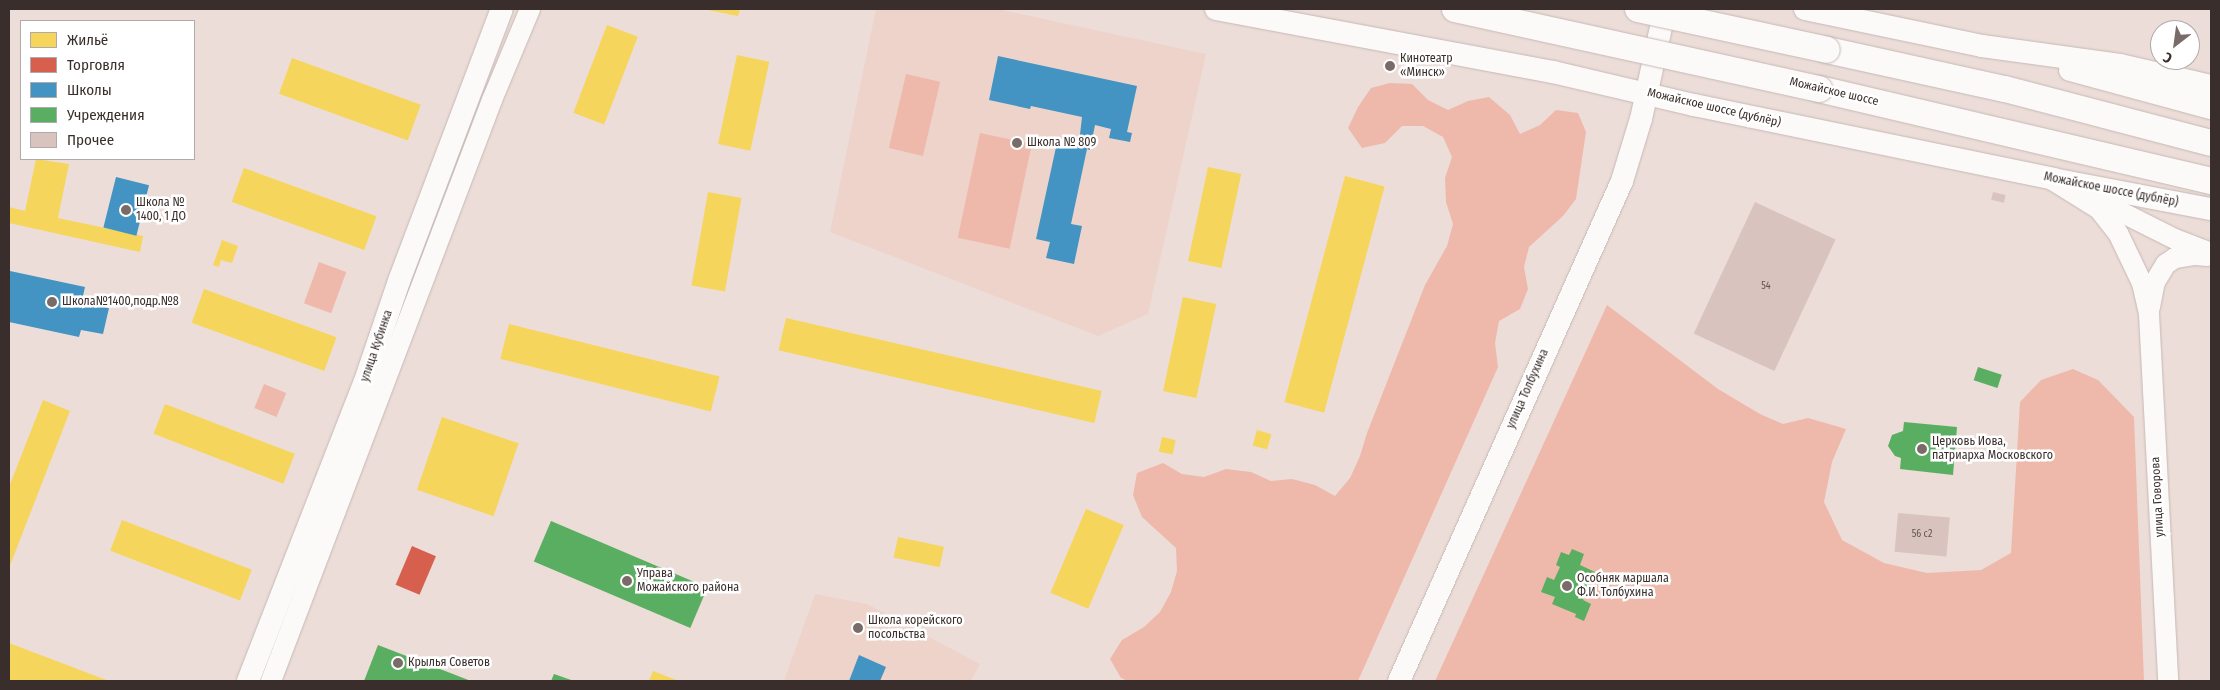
<!DOCTYPE html>
<meta charset="utf-8">
<style>
body{margin:0}
#map{position:relative;width:2220px;height:690px;overflow:hidden;background:#edddd8;font-family:"Fira Sans Condensed",sans-serif}
div>[style]{position:absolute}
.built>*{inset:0;background:#eed3cb}
.green>*{inset:0;background:#eeb9aa;transform-origin:0 0}
.homes>*{inset:0;background:#f6d55c;transform-origin:0 0}
.shops>*{inset:0;background:#d6604d;transform-origin:0 0}
.schools>*{inset:0;background:#4393c3;transform-origin:0 0}
.public>*{inset:0;background:#5aae61;transform-origin:0 0}
.building>*{inset:0;background:#d8c3be;transform-origin:0 0}
.roads{filter:drop-shadow(0 0 1px #c5b9b5) drop-shadow(0 0 1px #c5b9b5)}
.tertiary>*{height:20px;margin:-10px;padding:0 10px;transform-origin:10px;border-radius:10px;background:#fcfaf9}
.secondary>*{height:22px;margin:-11px;padding:0 11px;transform-origin:11px;border-radius:11px;background:#fcfaf9}
.primary>*{height:26px;margin:-13px;padding:0 13px;transform-origin:13px;border-radius:13px;background:#fcfaf9}
.bridges{filter:drop-shadow(0 0 1px #c5b9b5) drop-shadow(0 0 1px #c5b9b5)}
.primary-bridge>*{height:26px;margin:-13px;padding:0 13px;transform-origin:13px;border-radius:13px;background:#fcfaf9}
.dots>*{width:14px;height:14px;translate:-50% -50%;box-sizing:border-box;border:2px solid #fff;border-radius:50%}
span{translate:-50% -50%;white-space:nowrap;text-align:center;line-height:1.15;-webkit-text-stroke:5px #fff;paint-order:stroke}
.number-label{font-size:10px;color:#635652}
.number-label span{-webkit-text-stroke-width:0}
.poi-label{font-size:12px;color:#392e2b}
.left{translate:0 -50%;text-align:left}
.street-label{font-size:12px;color:#392e2b}
.frame{position:absolute;inset:0;border:10px solid #392e2b;pointer-events:none}
.legend{position:absolute;left:20px;top:20px;width:175px;height:140px;box-sizing:border-box;background:#fff;border:1px solid #b0abaa;margin:0;padding:6px 9px;list-style:none;font-size:15px;color:#392e2b}
.legend li{display:flex;align-items:center;gap:10px;height:25px}
.legend b{width:25px;border:1px solid #b0abaa}
.north{position:absolute;left:2150px;top:20px;width:50px;height:50px;box-sizing:border-box;background:#fff;border:1px solid #b0abaa;border-radius:50%;rotate:210deg;font-size:14px;font-weight:700;line-height:20px;text-align:center;color:#392e2b}
.north::after{content:'';display:block;margin:auto;width:18px;height:22px;background:#786b68;clip-path:polygon(50% 0,100% 100%,50% 72%,0 100%)}
</style>
<div id="map">
<div class="built">
<div style="clip-path:polygon(876px 9px,997px 9px,1206px 54px,1148px 314px,1098px 336px,830px 232px)"></div>
<div style="clip-path:polygon(815px 594px,867px 604px,980px 664px,971px 681px,784px 681px)"></div>
</div>
<div class="green">
<div style="left:906px;top:74px;width:35px;height:76px;rotate:13deg"></div>
<div style="clip-path:polygon(1390px 83px,1412px 84px,1428px 100px,1448px 110px,1468px 101px,1489px 97px,1510px 115px,1520px 134px,1540px 125px,1556px 110px,1578px 113px,1586px 132px,1576px 199px,1563px 216px,1529px 247px,1524px 267px,1528px 289px,1520px 309px,1499px 321px,1495px 343px,1498px 367px,1358px 681px,1128px 681px,1121px 678px,1110px 659px,1122px 640px,1144px 627px,1160px 612px,1171px 592px,1177px 571px,1176px 548px,1142px 517px,1133px 495px,1137px 473px,1163px 463px,1182px 474px,1204px 477px,1226px 469px,1251px 472px,1271px 481px,1292px 479px,1315px 485px,1335px 496px,1350px 478px,1360px 456px,1367px 433px,1425px 285px,1447px 246px,1453px 224px,1446px 202px,1445px 178px,1452px 157px,1443px 137px,1423px 126px,1402px 126px,1385px 143px,1362px 148px,1348px 128px,1358px 107px,1371px 88px)"></div>
<div style="left:980px;top:133px;width:53px;height:107px;rotate:12deg"></div>
<div style="left:319px;top:262px;width:29px;height:44px;rotate:20deg"></div>
<div style="clip-path:polygon(1607px 305px,1718px 389px,1760px 414px,1783px 424px,1808px 418px,1846px 429px,1832px 462px,1824px 502px,1842px 540px,1884px 563px,1927px 573px,1981px 570px,2011px 553px,2020px 402px,2041px 380px,2073px 369px,2098px 380px,2134px 417px,2144px 681px,1435px 681px)"></div>
<div style="left:264px;top:384px;width:24px;height:26px;rotate:22deg"></div>
</div>
<div class="homes">
<div style="clip-path:polygon(703px 9px,740px 9px,738px 16px)"></div>
<div style="left:607px;top:25px;width:33px;height:94px;rotate:21deg"></div>
<div style="left:737px;top:55px;width:33px;height:91px;rotate:12deg"></div>
<div style="left:292px;top:58px;width:137px;height:38px;rotate:20deg"></div>
<div style="clip-path:polygon(36px 159px,69px 164px,58px 218px,143px 236px,140px 252px,9px 223px,9px 207px,25px 211px)"></div>
<div style="left:1208px;top:167px;width:34px;height:96px;rotate:12deg"></div>
<div style="left:244px;top:168px;width:141px;height:36px;rotate:20deg"></div>
<div style="left:1345px;top:176px;width:41px;height:234px;rotate:15deg"></div>
<div style="left:708px;top:192px;width:34px;height:95px;rotate:10deg"></div>
<div style="clip-path:polygon(222px 240px,238px 246px,232px 263px,221px 260px,219px 267px,213px 265px)"></div>
<div style="left:204px;top:289px;width:141px;height:36px;rotate:20deg"></div>
<div style="left:1183px;top:297px;width:34px;height:96px;rotate:12deg"></div>
<div style="left:786px;top:318px;width:324px;height:33px;rotate:13deg"></div>
<div style="left:509px;top:324px;width:217px;height:36px;rotate:14deg"></div>
<div style="clip-path:polygon(43px 400px,70px 411px,9px 568px,9px 487px)"></div>
<div style="left:165px;top:404px;width:139px;height:32px;rotate:21deg"></div>
<div style="left:442px;top:417px;width:81px;height:77px;rotate:19deg"></div>
<div style="left:1257px;top:430px;width:15px;height:16px;rotate:16deg"></div>
<div style="left:1162px;top:437px;width:14px;height:15px;rotate:12deg"></div>
<div style="left:1086px;top:509px;width:41px;height:91px;rotate:23deg"></div>
<div style="left:122px;top:520px;width:139px;height:33px;rotate:21deg"></div>
<div style="left:898px;top:537px;width:47px;height:21px;rotate:12deg"></div>
<div style="clip-path:polygon(9px 643px,109px 681px,9px 681px)"></div>
<div style="clip-path:polygon(653px 671px,679px 681px,649px 681px)"></div>
</div>
<div class="shops">
<div style="left:412px;top:546px;width:26px;height:42px;rotate:23deg"></div>
</div>
<div class="schools">
<div style="clip-path:polygon(998px 56px,1137px 86px,1127px 132px,1132px 133px,1130px 142px,1109px 138px,1111px 129px,1095px 125px,1090px 150px,1087px 149px,1071px 224px,1082px 226px,1074px 264px,1046px 258px,1050px 242px,1036px 239px,1058px 138px,1079px 143px,1082px 117px,1031px 106px,1030px 109px,989px 100px)"></div>
<div style="left:116px;top:177px;width:34px;height:52px;rotate:14deg"></div>
<div style="clip-path:polygon(10px 271px,85px 287px,83px 296px,96px 299px,95px 305px,109px 308px,103px 334px,81px 330px,79px 337px,9px 322px)"></div>
<div style="clip-path:polygon(859px 655px,886px 667px,880px 681px,849px 681px)"></div>
</div>
<div class="public">
<div style="left:1978px;top:367px;width:25px;height:14px;rotate:18deg"></div>
<div style="clip-path:polygon(1904px 422px,1957px 427px,1953px 475px,1900px 469px,1901px 458px,1895px 456px,1888px 446px,1892px 435px,1903px 431px)"></div>
<div style="left:551px;top:521px;width:170px;height:44px;rotate:23deg"></div>
<div style="clip-path:polygon(1572px 549px,1584px 554px,1580px 565px,1595px 572px,1583px 600px,1591px 604px,1584px 621px,1575px 617px,1576px 614px,1552px 604px,1555px 597px,1541px 592px,1547px 577px,1554px 580px,1560px 567px,1556px 565px,1561px 552px,1569px 555px)"></div>
<div style="clip-path:polygon(378px 645px,471px 681px,364px 681px)"></div>
<div style="clip-path:polygon(554px 674px,574px 681px,551px 681px)"></div>
</div>
<div class="building">
<div style="left:1993px;top:192px;width:13px;height:8px;rotate:13deg"></div>
<div style="left:1755px;top:202px;width:89px;height:145px;rotate:25deg"></div>
<div style="left:1898px;top:513px;width:52px;height:39px;rotate:5deg"></div>
</div>
<div class="roads">
<div class="tertiary">
<div style="left:2054px;top:181px;width:53px;rotate:31.9deg"></div>
<div style="left:2099px;top:209px;width:31px;rotate:52deg"></div>
<div style="left:2118px;top:233px;width:55px;rotate:64.4deg"></div>
<div style="left:2142px;top:283px;width:32px;rotate:77deg"></div>
<div style="left:2149px;top:314px;width:367px;rotate:87deg"></div>
<div style="left:2091px;top:197px;width:94px;rotate:26.6deg"></div>
<div style="left:2175px;top:239px;width:39px;rotate:21deg"></div>
<div style="left:2150px;top:307px;width:25px;rotate:-79deg"></div>
<div style="left:2155px;top:282px;width:21px;rotate:-59deg"></div>
<div style="left:2166px;top:264px;width:11px;rotate:-34deg"></div>
<div style="left:2175px;top:258px;width:20px;rotate:-9deg"></div>
<div style="left:2195px;top:255px;width:13px;rotate:4deg"></div>
<div style="left:271px;top:681px;width:622px;rotate:-69.17deg"></div>
<div style="left:492px;top:100px;width:99px;rotate:-67.3deg"></div>
</div>
<div class="secondary">
<div style="left:1216px;top:9px;width:343px;rotate:10.6deg"></div>
<div style="left:1553px;top:72px;width:145px;rotate:13.2deg"></div>
<div style="left:1694px;top:105px;width:367px;rotate:11.6deg"></div>
<div style="left:2053px;top:179px;width:161px;rotate:10.8deg"></div>
<div style="left:1805px;top:9px;width:181px;rotate:11.8deg"></div>
<div style="left:1982px;top:46px;width:139px;rotate:7.8deg"></div>
<div style="left:2120px;top:65px;width:93px;rotate:13deg"></div>
<div style="left:2070px;top:70px;width:146px;rotate:15.1deg"></div>
<div style="left:248px;top:681px;width:322px;rotate:-68.7deg"></div>
<div style="left:365px;top:381px;width:106px;rotate:-71.2deg"></div>
<div style="left:399px;top:281px;width:291px;rotate:-69.3deg"></div>
<div style="left:1399px;top:681px;width:547px;rotate:-65.96deg"></div>
<div style="left:1622px;top:181px;width:65px;rotate:-73deg"></div>
<div style="left:1641px;top:119px;width:113px;rotate:-77.7deg"></div>
</div>
<div class="primary">
<div style="left:1827px;top:50px;width:182px;rotate:12.4deg"></div>
<div style="left:2005px;top:89px;width:213px;rotate:14.7deg"></div>
<div style="left:1819px;top:89px;width:403px;rotate:13.2deg"></div>
</div>
</div>
<div class="bridges">
<div class="primary-bridge">
<div style="left:1455px;top:9px;width:373px;rotate:12.4deg"></div>
<div style="left:1638px;top:9px;width:193px;rotate:12.2deg"></div>
</div>
</div>
<div class="dots">
<div style="left:1390px;top:66px;background:#786b68"></div>
<div style="left:1017px;top:143px;background:#786b68"></div>
<div style="left:126px;top:210px;background:#786b68"></div>
<div style="left:52px;top:302px;background:#786b68"></div>
<div style="left:1922px;top:449px;background:#786b68"></div>
<div style="left:627px;top:581px;background:#786b68"></div>
<div style="left:1567px;top:586px;background:#786b68"></div>
<div style="left:858px;top:628px;background:#786b68"></div>
<div style="left:398px;top:663px;background:#786b68"></div>
</div>
<div class="number-label">
<span style="left:1766px;top:287px">54</span>
<span style="left:1922px;top:535px">56 с2</span>
</div>
<div class="poi-label">
<span class="left" style="left:1400px;top:66px">Кинотеатр<br>«Минск»</span>
<span class="left" style="left:1027px;top:143px">Школа № 809</span>
<span class="left" style="left:136px;top:210px">Школа №<br>1400, 1 ДО</span>
<span class="left" style="left:62px;top:302px">Школа№1400,подр.№8</span>
<span class="left" style="left:1932px;top:449px">Церковь Иова,<br>патриарха Московского</span>
<span class="left" style="left:637px;top:581px">Управа<br>Можайского района</span>
<span class="left" style="left:1577px;top:586px">Особняк маршала<br>Ф.И. Толбухина</span>
<span class="left" style="left:868px;top:628px">Школа корейского<br>посольства</span>
<span class="left" style="left:408px;top:663px">Крылья Советов</span>
</div>
<div class="street-label">
<span style="left:1834px;top:92px;rotate:13deg">Можайское шоссе</span>
<span style="left:1714px;top:108px;rotate:13deg">Можайское шоссе (дублёр)</span>
<span style="left:2111px;top:190px;rotate:11deg">Можайское шоссе (дублёр)</span>
<span style="left:377px;top:346px;rotate:-71deg">улица Кубинка</span>
<span style="left:1528px;top:389px;rotate:-66deg">улица Толбухина</span>
<span style="left:2158px;top:497px;rotate:-93deg">улица Говорова</span>
</div>
<div class="frame"></div>
<ul class="legend">
<li><b style="height:14px;background:#f6d55c"></b>Жильё</li>
<li><b style="height:14px;background:#d6604d"></b>Торговля</li>
<li><b style="height:14px;background:#4393c3"></b>Школы</li>
<li><b style="height:14px;background:#5aae61"></b>Учреждения</li>
<li><b style="height:14px;background:#d8c3be"></b>Прочее</li>
</ul>
<div class="north">С</div>
</div>
